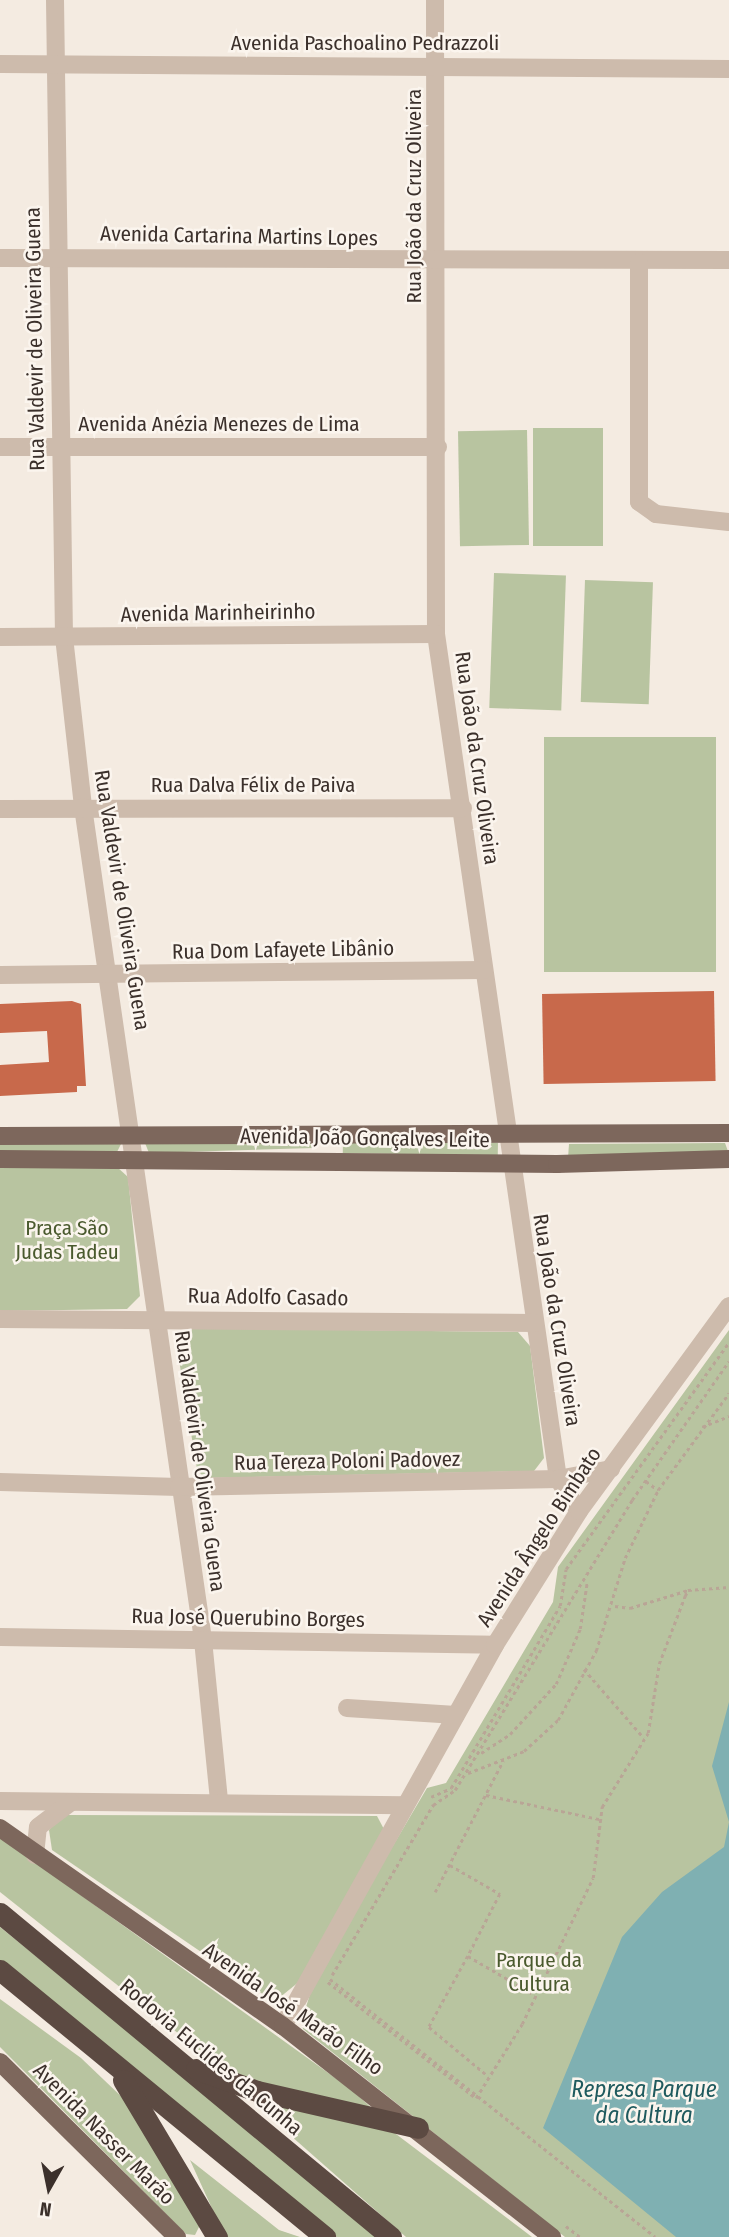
<!DOCTYPE html>
<meta charset="utf-8">
<style>
body{margin:0}
#map{position:relative;width:729px;height:2237px;overflow:hidden;background:#f4ebe1;font-family:"Fira Sans Condensed",sans-serif}
div>[style]{position:absolute}
.green>*{inset:0;background:#b8c4a0;transform-origin:0 0}
.water>*{inset:0;background:#7fb0b2}
.building>*{inset:0;background:#c8694b;transform-origin:0 0}
.path>*{height:2.5px;margin-top:-1.25px;transform-origin:0;background:repeating-linear-gradient(90deg,#b9a596 0 3.5px,transparent 0 7px)}
.minor>*{height:18px;margin:-9px;padding:0 9px;transform-origin:9px;border-radius:9px;background:#cdbbac}
.major>*{height:18px;margin:-9px;padding:0 9px;transform-origin:9px;border-radius:9px;background:#7d675c}
.highway>*{height:21px;margin:-10.5px;padding:0 10.5px;transform-origin:10.5px;border-radius:10.5px;background:#5c4a42}
span{translate:-50% -50%;white-space:nowrap;text-align:center;line-height:1.15;-webkit-text-stroke:5px #fbf5ee;paint-order:stroke}
.street-label{font-size:21px;color:#3b302b}
.park-label{font-size:21px;color:#4a5a2e}
.water-label{font-size:23px;color:#1f5a5e;font-style:italic}
.north{position:absolute;left:14px;top:2153px;width:70px;height:70px;-webkit-text-stroke:5px #fbf5ee;paint-order:stroke;rotate:189deg;font-size:19px;font-weight:700;line-height:28px;text-align:center;color:#3b302b}
.north::after{content:'';display:block;margin:auto;width:24px;height:32px;background:#3b302b;clip-path:polygon(50% 0,100% 100%,50% 72%,0 100%)}
</style>
<div id="map">
<div class="green">
<div style="left:603px;top:428px;width:118px;height:70px;rotate:90deg"></div>
<div style="left:527px;top:430px;width:115px;height:69px;rotate:89deg"></div>
<div style="left:494px;top:573px;width:72px;height:135px;rotate:2deg"></div>
<div style="left:585px;top:580px;width:68px;height:122px;rotate:2deg"></div>
<div style="left:544px;top:737px;width:172px;height:235px"></div>
<div style="left:343px;top:1140px;width:155px;height:13px;rotate:1deg"></div>
<div style="clip-path:polygon(0 1142px,122px 1142px,117px 1152px,0 1155px)"></div>
<div style="clip-path:polygon(145px 1143px,313px 1143px,313px 1148px,149px 1153px)"></div>
<div style="clip-path:polygon(569px 1144px,725px 1143px,729px 1154px,568px 1158px)"></div>
<div style="clip-path:polygon(117px 1167px,128px 1177px,140px 1296px,127px 1309px,0 1311px,0 1168px)"></div>
<div style="clip-path:polygon(193px 1328px,518px 1332px,530px 1346px,544px 1458px,534px 1471px,204px 1478px,197px 1469px,177px 1348px)"></div>
<div style="clip-path:polygon(729px 1330px,729px 2237px,565px 2237px,303px 2029px,302px 2020px,315px 1978px,427px 1788px,446px 1783px,553px 1602px,558px 1567px)"></div>
<div style="clip-path:polygon(62px 1815px,377px 1816px,386px 1833px,300px 1981px,279px 1998px,267px 1997px,52px 1850px,49px 1830px)"></div>
<div style="clip-path:polygon(0 1837px,352px 2090px,377px 2113px,237px 2080px,0 1892px)"></div>
<div style="clip-path:polygon(0 1927px,169px 2064px,378px 2237px,337px 2237px,112px 2054px,0 1960px)"></div>
<div style="clip-path:polygon(0 1999px,81px 2058px,125px 2100px,200px 2225px,195px 2235px,186px 2234px,0 2047px)"></div>
<div style="clip-path:polygon(278px 2106px,392px 2131px,532px 2237px,406px 2237px,274px 2121px,271px 2108px)"></div>
<div style="clip-path:polygon(190px 2160px,279px 2230px,300px 2237px,225px 2237px)"></div>
</div>
<div class="water">
<div style="clip-path:polygon(729px 1702px,729px 2237px,676px 2237px,543px 2128px,622px 1937px,662px 1892px,724px 1847px,729px 1822px,712px 1766px)"></div>
</div>
<div class="building">
<div style="left:714px;top:991px;width:90px;height:172px;rotate:89deg"></div>
<div style="clip-path:polygon(72px 1001px,81px 1004px,86px 1086px,77px 1086px,77px 1092px,0 1096px,0 1065px,49px 1062px,47px 1031px,0 1033px,0 1004px)"></div>
</div>
<div class="path">
<div style="left:702px;top:1427px;width:29px;rotate:-22deg"></div>
<div style="left:646px;top:1481px;width:15px;rotate:37deg"></div>
<div style="left:615px;top:1606px;width:15px;rotate:8deg"></div>
<div style="left:630px;top:1608px;width:61px;rotate:-17.2deg"></div>
<div style="left:584px;top:1669px;width:91px;rotate:49deg"></div>
<div style="left:481px;top:1753px;width:35px;rotate:-33deg"></div>
<div style="left:510px;top:1734px;width:68px;rotate:-47.4deg"></div>
<div style="left:556px;top:1684px;width:60px;rotate:-66.4deg"></div>
<div style="left:580px;top:1629px;width:48px;rotate:-81.5deg"></div>
<div style="left:468px;top:1773px;width:60px;rotate:-21.4deg"></div>
<div style="left:524px;top:1751px;width:46px;rotate:-42.4deg"></div>
<div style="left:558px;top:1720px;width:79px;rotate:-61.2deg"></div>
<div style="left:596px;top:1651px;width:97px;rotate:-72.7deg"></div>
<div style="left:625px;top:1558px;width:76px;rotate:-64.1deg"></div>
<div style="left:658px;top:1490px;width:120px;rotate:-53.8deg"></div>
<div style="left:486px;top:1795px;width:116px;rotate:12deg"></div>
<div style="left:431px;top:1797px;width:22px;rotate:-24deg"></div>
<div style="left:451px;top:1788px;width:212px;rotate:-59.1deg"></div>
<div style="left:560px;top:1606px;width:37px;rotate:-81deg"></div>
<div style="left:566px;top:1569px;width:279px;rotate:-54.3deg"></div>
<div style="left:450px;top:1865px;width:58px;rotate:30.1deg"></div>
<div style="left:500px;top:1894px;width:70px;rotate:117.3deg"></div>
<div style="left:468px;top:1956px;width:75px;rotate:30.3deg"></div>
<div style="left:435px;top:1892px;width:148px;rotate:-62.6deg"></div>
<div style="left:468px;top:1956px;width:81px;rotate:118.8deg"></div>
<div style="left:429px;top:2027px;width:77px;rotate:39.7deg"></div>
<div style="left:332px;top:1975px;width:198px;rotate:-59.3deg"></div>
<div style="left:433px;top:1805px;width:27px;rotate:-34deg"></div>
<div style="left:455px;top:1790px;width:340px;rotate:-58.6deg"></div>
<div style="left:632px;top:1500px;width:169px;rotate:-55.1deg"></div>
<div style="left:330px;top:1979px;width:415px;rotate:38.4deg"></div>
<div style="left:328px;top:1982px;width:188px;rotate:38.1deg"></div>
<div style="left:476px;top:2098px;width:87px;rotate:-58.1deg"></div>
<div style="left:522px;top:2024px;width:162px;rotate:-64.1deg"></div>
<div style="left:593px;top:1878px;width:72px;rotate:-82.8deg"></div>
<div style="left:602px;top:1807px;width:87px;rotate:-58.1deg"></div>
<div style="left:648px;top:1733px;width:70px;rotate:-80.9deg"></div>
<div style="left:659px;top:1664px;width:73px;rotate:-69.1deg"></div>
<div style="left:685px;top:1596px;width:7px;rotate:-63deg"></div>
<div style="left:688px;top:1590px;width:41px;rotate:-4.2deg"></div>
<div style="left:566px;top:2226px;width:18px;rotate:38deg"></div>
</div>
<div class="minor">
<div style="left:55px;top:0;width:637px;rotate:89.19deg"></div>
<div style="left:64px;top:637px;width:171px;rotate:83.6deg"></div>
<div style="left:83px;top:807px;width:842px;rotate:81.8deg"></div>
<div style="left:203px;top:1640px;width:161px;rotate:84.3deg"></div>
<div style="left:435px;top:0;width:634px;rotate:89.91deg"></div>
<div style="left:436px;top:634px;width:854px;rotate:81.78deg"></div>
<div style="left:558px;top:1479px;width:38px;rotate:57deg"></div>
<div style="left:0;top:64px;width:729px;rotate:0.39deg"></div>
<div style="left:0;top:258px;width:729px;rotate:0.16deg"></div>
<div style="left:639px;top:262px;width:240px;rotate:90deg"></div>
<div style="left:639px;top:502px;width:21px;rotate:35deg"></div>
<div style="left:656px;top:514px;width:73px;rotate:6.3deg"></div>
<div style="left:0;top:447px;width:438px"></div>
<div style="left:0;top:637px;width:436px;rotate:-0.4deg"></div>
<div style="left:0;top:809px;width:463px;rotate:-0.1deg"></div>
<div style="left:0;top:975px;width:484px;rotate:-0.6deg"></div>
<div style="left:0;top:1319px;width:535px;rotate:0.43deg"></div>
<div style="left:0;top:1482px;width:179px;rotate:1.6deg"></div>
<div style="left:179px;top:1487px;width:379px;rotate:-1.2deg"></div>
<div style="left:558px;top:1479px;width:54px;rotate:-10.7deg"></div>
<div style="left:0;top:1637px;width:495px;rotate:0.9deg"></div>
<div style="left:347px;top:1708px;width:109px;rotate:3.7deg"></div>
<div style="left:0;top:1801px;width:405px;rotate:0.6deg"></div>
<div style="left:35px;top:1855px;width:28px;rotate:-84deg"></div>
<div style="left:38px;top:1827px;width:41px;rotate:-37.1deg"></div>
<div style="left:283px;top:2026px;width:436px;rotate:-60.9deg"></div>
<div style="left:495px;top:1645px;width:158px;rotate:-57.9deg"></div>
<div style="left:579px;top:1511px;width:254px;rotate:-53.8deg"></div>
</div>
<div class="major">
<div style="left:0;top:1136px;width:729px;rotate:-0.24deg"></div>
<div style="left:0;top:1159px;width:557px;rotate:0.51deg"></div>
<div style="left:557px;top:1164px;width:172px;rotate:-1.7deg"></div>
<div style="left:0;top:1828px;width:345px;rotate:35deg"></div>
<div style="left:283px;top:2026px;width:342px;rotate:38.1deg"></div>
<div style="left:0;top:2062px;width:249px;rotate:44.7deg"></div>
</div>
<div class="highway">
<div style="left:0;top:1913px;width:508px;rotate:39.65deg"></div>
<div style="left:0;top:1970px;width:421px;rotate:39.4deg"></div>
<div style="left:196px;top:2069px;width:65px;rotate:19.8deg"></div>
<div style="left:257px;top:2091px;width:165px;rotate:12.9deg"></div>
<div style="left:123px;top:2080px;width:183px;rotate:59.1deg"></div>
</div>
<div class="street-label">
<span style="left:365px;top:43px">Avenida Paschoalino Pedrazzoli</span>
<span style="left:414px;top:196px;rotate:-90deg">Rua João da Cruz Oliveira</span>
<span style="left:239px;top:236px;rotate:1deg">Avenida Cartarina Martins Lopes</span>
<span style="left:35px;top:339px;rotate:-91deg">Rua Valdevir de Oliveira Guena</span>
<span style="left:219px;top:424px">Avenida Anézia Menezes de Lima</span>
<span style="left:218px;top:613px;rotate:-1deg">Avenida Marinheirinho</span>
<span style="left:477px;top:758px;rotate:82deg">Rua João da Cruz Oliveira</span>
<span style="left:253px;top:785px">Rua Dalva Félix de Paiva</span>
<span style="left:122px;top:900px;rotate:81deg">Rua Valdevir de Oliveira Guena</span>
<span style="left:283px;top:950px;rotate:-1deg">Rua Dom Lafayete Libânio</span>
<span style="left:365px;top:1138px;rotate:1deg">Avenida João Gonçalves Leite</span>
<span style="left:268px;top:1297px;rotate:1deg">Rua Adolfo Casado</span>
<span style="left:557px;top:1320px;rotate:81deg">Rua João da Cruz Oliveira</span>
<span style="left:200px;top:1461px;rotate:82deg">Rua Valdevir de Oliveira Guena</span>
<span style="left:347px;top:1461px;rotate:-1deg">Rua Tereza Poloni Padovez</span>
<span style="left:539px;top:1537px;rotate:-57deg">Avenida Ângelo Bimbato</span>
<span style="left:248px;top:1618px;rotate:1deg">Rua José Querubino Borges</span>
<span style="left:293px;top:2009px;rotate:35deg">Avenida José Marão Filho</span>
<span style="left:211px;top:2057px;rotate:40deg">Rodovia Euclides da Cunha</span>
<span style="left:104px;top:2134px;rotate:45deg">Avenida Nasser Marão</span>
</div>
<div class="park-label">
<span style="left:67px;top:1240px">Praça São<br>Judas Tadeu</span>
<span style="left:539px;top:1972px">Parque da<br>Cultura</span>
</div>
<div class="water-label">
<span style="left:644px;top:2102px">Represa Parque<br>da Cultura</span>
</div>
<div class="north">N</div>
</div>
